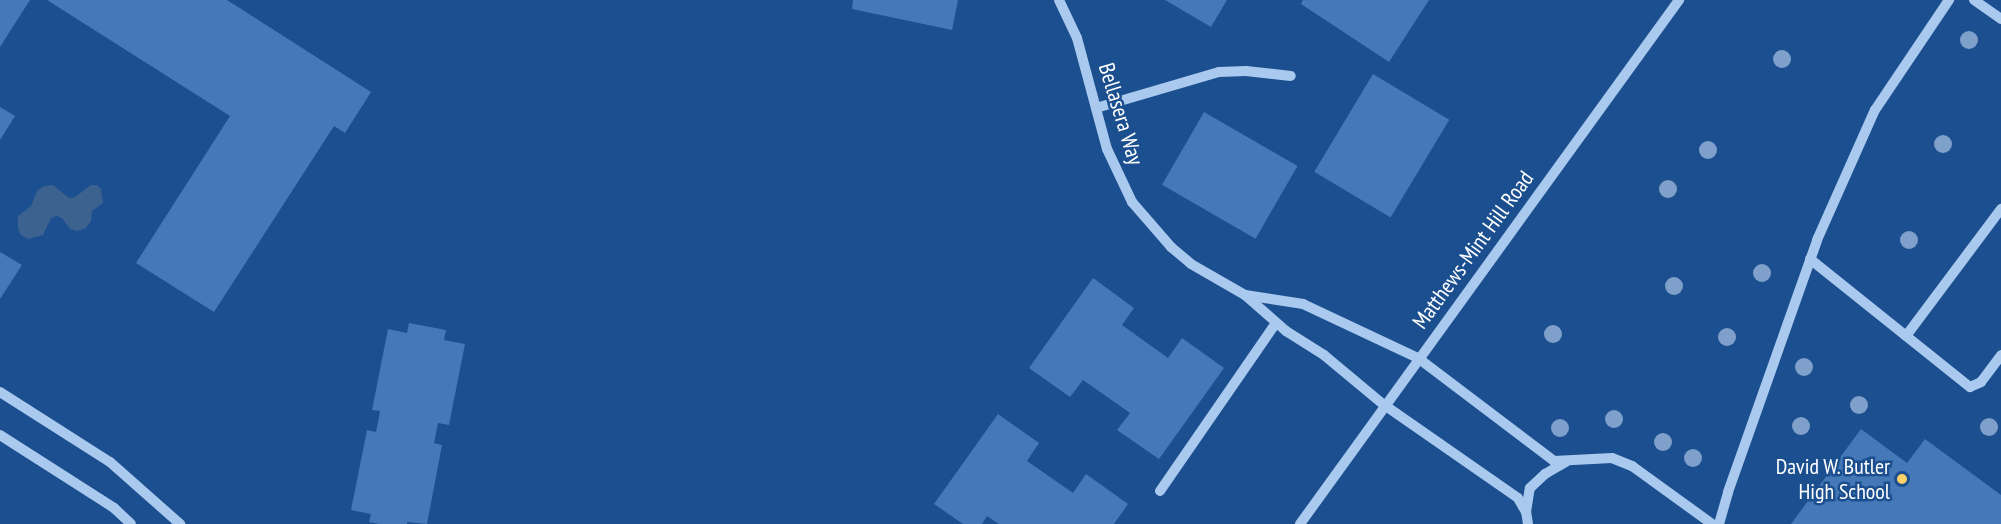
<!DOCTYPE html>
<style>
body{margin:0}
#map{position:relative;width:2001px;height:524px;overflow:hidden;background:#1b4f8f;font-family:"PT Sans Narrow",sans-serif}
div>[style]{position:absolute}
.water>*{inset:0;background:#3c6290}
.building>*{inset:0;background:#4478b7;transform-origin:0 0}
.minor>*{height:10px;margin:-5px;padding:0 5px;transform-origin:5px;border-radius:5px;background:#a9c9ee}
.trees>*{width:18px;height:18px;margin:-9px;border-radius:50%;background:#7ea0ca}
.dots>*{width:16px;height:16px;translate:-50% -50%;box-sizing:border-box;border:3px solid #1b4f8f;border-radius:50%}
span{translate:-50% -50%;white-space:nowrap;text-align:center;line-height:1.15;-webkit-text-stroke:5px #1b4f8f;paint-order:stroke}
.street-label{font-size:22px;color:#fff}
.poi-label{font-size:22px;color:#fff}
.right{translate:-100% -50%;text-align:right}
</style>
<div id="map">
<div class="water">
<div style="clip-path:polygon(53px 185px,69px 198px,75px 197px,91px 185px,97px 185px,101px 189px,103px 203px,92px 211px,91px 221px,86px 228px,77px 231px,70px 229px,62px 218px,57px 216px,51px 218px,43px 235px,28px 239px,21px 235px,18px 228px,18px 216px,31px 206px,37px 191px,44px 186px)"></div>
</div>
<div class="building">
<div style="clip-path:polygon(0 0,30px 0,0 47px)"></div>
<div style="clip-path:polygon(47px 0,227px 0,371px 92px,345px 133px,334px 126px,214px 312px,136px 263px,230px 116px)"></div>
<div style="clip-path:polygon(853px 0,958px 0,952px 30px,852px 9px)"></div>
<div style="clip-path:polygon(1165px 0,1227px 0,1211px 27px)"></div>
<div style="clip-path:polygon(1303px 0,1429px 0,1389px 62px,1301px 4px)"></div>
<div style="left:1373px;top:74px;width:89px;height:114px;rotate:31deg"></div>
<div style="clip-path:polygon(0 107px,15px 116px,0 140px)"></div>
<div style="left:1204px;top:112px;width:108px;height:84px;rotate:30deg"></div>
<div style="clip-path:polygon(0 252px,22px 265px,0 299px)"></div>
<div style="clip-path:polygon(1093px 278px,1134px 308px,1122px 325px,1168px 358px,1182px 338px,1224px 368px,1159px 459px,1117px 430px,1130px 413px,1083px 380px,1070px 397px,1029px 368px)"></div>
<div style="clip-path:polygon(409px 323px,446px 330px,444px 340px,465px 344px,449px 425px,438px 423px,434px 443px,442px 445px,427px 524px,407px 522px,407px 524px,379px 524px,369px 522px,371px 514px,351px 510px,367px 430px,376px 432px,380px 411px,372px 410px,388px 329px,407px 333px)"></div>
<div style="clip-path:polygon(998px 414px,1039px 443px,1027px 461px,1073px 493px,1086px 474px,1128px 504px,1114px 524px,999px 524px,987px 516px,982px 524px,963px 524px,934px 504px)"></div>
<div style="clip-path:polygon(1861px 429px,1907px 463px,1925px 439px,2001px 495px,2001px 524px,1791px 524px)"></div>
</div>
<div class="minor">
<div style="left:1059px;top:0;width:42px;rotate:64.7deg"></div>
<div style="left:1077px;top:38px;width:115px;rotate:74.9deg"></div>
<div style="left:1107px;top:149px;width:59px;rotate:64.7deg"></div>
<div style="left:1132px;top:202px;width:60px;rotate:49.1deg"></div>
<div style="left:1171px;top:247px;width:26px;rotate:40deg"></div>
<div style="left:1191px;top:264px;width:62px;rotate:29.9deg"></div>
<div style="left:1974px;top:0;width:33px;rotate:35deg"></div>
<div style="left:1096px;top:108px;width:128px;rotate:-16.3deg"></div>
<div style="left:1219px;top:72px;width:27px;rotate:-2deg"></div>
<div style="left:1246px;top:71px;width:45px;rotate:6.3deg"></div>
<div style="left:1810px;top:259px;width:205px;rotate:38.7deg"></div>
<div style="left:1970px;top:387px;width:12px;rotate:-24deg"></div>
<div style="left:1981px;top:382px;width:34px;rotate:-53deg"></div>
<div style="left:1906px;top:336px;width:159px;rotate:-53.2deg"></div>
<div style="left:0;top:392px;width:130px;rotate:32.5deg"></div>
<div style="left:110px;top:462px;width:94px;rotate:41.5deg"></div>
<div style="left:0;top:435px;width:135px;rotate:32.6deg"></div>
<div style="left:114px;top:508px;width:23px;rotate:43deg"></div>
<div style="left:1160px;top:491px;width:204px;rotate:-55.4deg"></div>
<div style="left:1526px;top:512px;width:24px;rotate:-81deg"></div>
<div style="left:1530px;top:488px;width:21px;rotate:-43deg"></div>
<div style="left:1545px;top:474px;width:24px;rotate:-30deg"></div>
<div style="left:1300px;top:524px;width:647px;rotate:-54.12deg"></div>
<div style="left:1528px;top:524px;width:12px;rotate:-99deg"></div>
<div style="left:1526px;top:512px;width:16px;rotate:-120deg"></div>
<div style="left:1518px;top:498px;width:163px;rotate:-145.2deg"></div>
<div style="left:1384px;top:405px;width:78px;rotate:-140.2deg"></div>
<div style="left:1324px;top:355px;width:45px;rotate:-147.7deg"></div>
<div style="left:1286px;top:331px;width:55px;rotate:-138.7deg"></div>
<div style="left:1245px;top:295px;width:59px;rotate:8.8deg"></div>
<div style="left:1303px;top:304px;width:127px;rotate:25.2deg"></div>
<div style="left:1418px;top:358px;width:171px;rotate:37.1deg"></div>
<div style="left:1554px;top:461px;width:58px;rotate:-3deg"></div>
<div style="left:1612px;top:458px;width:22px;rotate:22deg"></div>
<div style="left:1632px;top:466px;width:99px;rotate:35.9deg"></div>
<div style="left:1719px;top:524px;width:33px;rotate:-74deg"></div>
<div style="left:1728px;top:492px;width:267px;rotate:-70.5deg"></div>
<div style="left:1817px;top:240px;width:142px;rotate:-66deg"></div>
<div style="left:1875px;top:110px;width:133px;rotate:-56.1deg"></div>
</div>
<div class="trees">
<div style="left:1969px;top:40px"></div>
<div style="left:1782px;top:59px"></div>
<div style="left:1943px;top:144px"></div>
<div style="left:1708px;top:150px"></div>
<div style="left:1668px;top:189px"></div>
<div style="left:1909px;top:240px"></div>
<div style="left:1762px;top:273px"></div>
<div style="left:1674px;top:286px"></div>
<div style="left:1553px;top:334px"></div>
<div style="left:1727px;top:337px"></div>
<div style="left:1804px;top:367px"></div>
<div style="left:1859px;top:405px"></div>
<div style="left:1614px;top:419px"></div>
<div style="left:1801px;top:426px"></div>
<div style="left:1989px;top:427px"></div>
<div style="left:1560px;top:428px"></div>
<div style="left:1663px;top:442px"></div>
<div style="left:1693px;top:458px"></div>
</div>
<div class="dots">
<div style="left:1902px;top:479px;background:#ffd166"></div>
</div>
<div class="street-label">
<span style="left:1121px;top:114px;rotate:73deg">Bellasera Way</span>
<span style="left:1473px;top:250px;rotate:-54deg">Matthews-Mint Hill Road</span>
</div>
<div class="poi-label">
<span class="right" style="left:1890px;top:479px">David W. Butler<br>High School</span>
</div>
</div>
